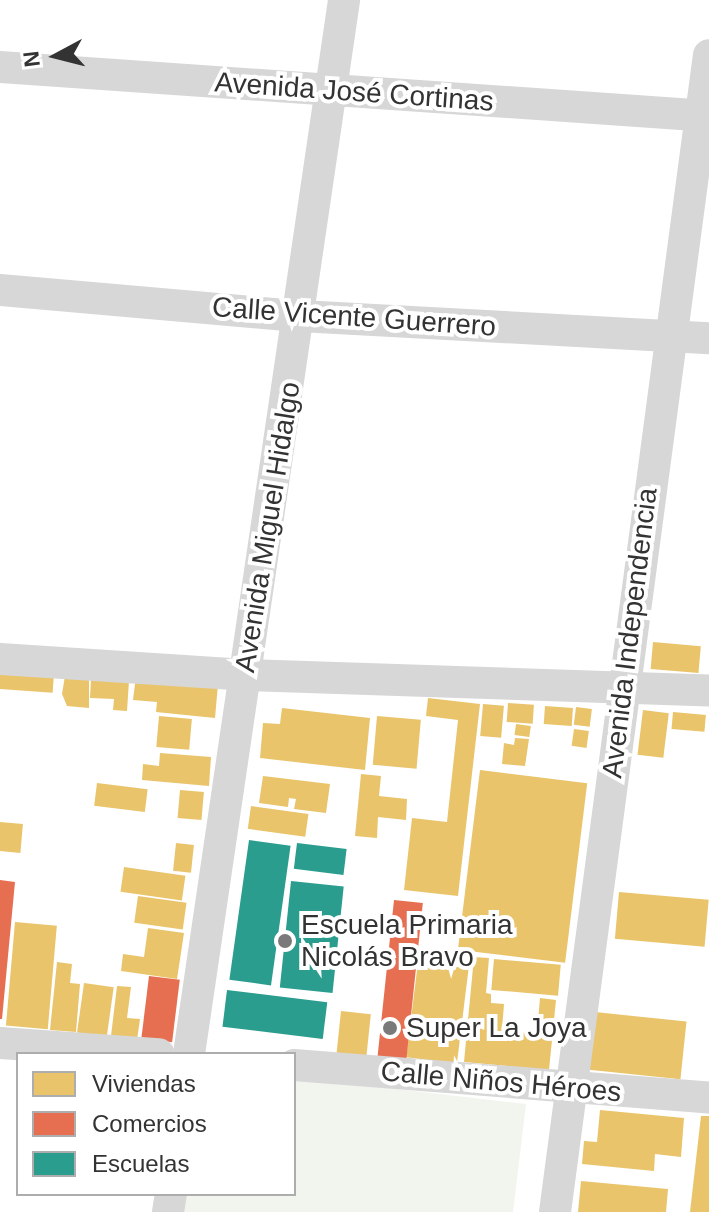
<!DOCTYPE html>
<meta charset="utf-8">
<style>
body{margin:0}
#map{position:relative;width:709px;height:1212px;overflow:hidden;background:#fff;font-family:Arial,sans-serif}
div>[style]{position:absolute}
.green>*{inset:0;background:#f1f5ed}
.homes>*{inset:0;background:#e9c46a;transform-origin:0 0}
.shops>*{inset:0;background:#e76f51;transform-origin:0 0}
.schools>*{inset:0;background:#2a9d8f;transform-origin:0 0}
.minor>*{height:32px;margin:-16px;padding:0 16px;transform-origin:16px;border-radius:16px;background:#d7d7d7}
.dots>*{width:22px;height:22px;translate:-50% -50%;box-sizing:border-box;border:4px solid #fff;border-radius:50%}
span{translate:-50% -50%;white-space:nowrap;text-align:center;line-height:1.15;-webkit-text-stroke:8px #fff;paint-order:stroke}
.street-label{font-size:28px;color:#333}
.poi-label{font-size:28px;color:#333}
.left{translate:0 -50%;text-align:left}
.legend{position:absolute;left:16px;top:1052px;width:280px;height:144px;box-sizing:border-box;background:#fff;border:2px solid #adadad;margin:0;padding:10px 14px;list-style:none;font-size:24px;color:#333}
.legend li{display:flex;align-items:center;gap:16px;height:40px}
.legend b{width:40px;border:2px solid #adadad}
.north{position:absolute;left:16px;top:16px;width:80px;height:80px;-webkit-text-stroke:6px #fff;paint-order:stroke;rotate:263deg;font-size:22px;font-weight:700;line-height:32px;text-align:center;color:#333}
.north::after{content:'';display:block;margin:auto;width:28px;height:36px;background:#333;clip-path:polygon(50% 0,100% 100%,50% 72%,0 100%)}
</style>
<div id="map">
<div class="green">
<div style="clip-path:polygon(294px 1077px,526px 1104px,513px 1212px,176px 1212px,178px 1194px,294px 1194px)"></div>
</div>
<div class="homes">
<div style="left:653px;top:642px;width:48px;height:27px;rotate:5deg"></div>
<div style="left:0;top:671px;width:54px;height:18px;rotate:4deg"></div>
<div style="clip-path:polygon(65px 676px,89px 677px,89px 708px,67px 706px,62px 694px)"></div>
<div style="clip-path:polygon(136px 676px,218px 684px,215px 718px,156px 712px,157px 702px,133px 700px)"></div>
<div style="clip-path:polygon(91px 679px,129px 681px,127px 711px,113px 710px,114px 699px,90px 698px)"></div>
<div style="clip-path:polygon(428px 698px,480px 704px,458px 896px,404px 890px,412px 818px,447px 822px,458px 720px,426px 716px)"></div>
<div style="left:508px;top:703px;width:26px;height:19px;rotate:4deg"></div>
<div style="left:483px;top:704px;width:21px;height:32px;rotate:5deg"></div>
<div style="left:545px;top:706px;width:28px;height:18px;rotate:4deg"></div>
<div style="left:576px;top:707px;width:16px;height:18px;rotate:7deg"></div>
<div style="clip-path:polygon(282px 708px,370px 718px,365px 770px,260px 758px,263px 723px,280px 724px)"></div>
<div style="left:643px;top:710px;width:26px;height:45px;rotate:7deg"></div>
<div style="left:673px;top:712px;width:33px;height:17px;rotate:5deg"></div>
<div style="left:159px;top:716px;width:33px;height:31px;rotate:5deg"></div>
<div style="left:377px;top:716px;width:44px;height:49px;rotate:5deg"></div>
<div style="left:516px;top:724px;width:15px;height:11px;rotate:8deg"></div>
<div style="left:574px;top:729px;width:15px;height:17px;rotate:8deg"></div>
<div style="clip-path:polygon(515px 738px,529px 739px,525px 766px,502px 764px,504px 743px,514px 745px)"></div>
<div style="clip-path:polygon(160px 753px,211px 757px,209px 786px,142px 780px,143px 764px,159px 766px)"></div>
<div style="left:480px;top:770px;width:108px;height:181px;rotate:7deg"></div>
<div style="clip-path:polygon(361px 774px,381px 776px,379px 796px,407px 799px,406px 820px,378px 817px,377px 838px,355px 836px)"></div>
<div style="clip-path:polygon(263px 776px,330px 784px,326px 813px,294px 809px,296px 799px,289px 798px,288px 807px,259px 803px)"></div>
<div style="left:97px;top:783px;width:51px;height:23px;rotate:7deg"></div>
<div style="left:180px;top:790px;width:24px;height:28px;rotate:5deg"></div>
<div style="left:251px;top:806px;width:58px;height:23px;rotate:8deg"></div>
<div style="left:0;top:822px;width:23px;height:29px;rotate:5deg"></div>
<div style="left:176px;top:843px;width:18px;height:28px;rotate:6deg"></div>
<div style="left:124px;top:867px;width:62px;height:25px;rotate:8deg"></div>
<div style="left:619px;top:892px;width:90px;height:47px;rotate:5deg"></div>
<div style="left:138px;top:896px;width:49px;height:27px;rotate:8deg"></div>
<div style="left:15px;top:922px;width:42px;height:104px;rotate:5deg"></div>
<div style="clip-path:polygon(148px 928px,184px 933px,177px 979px,121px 971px,123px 954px,144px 957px)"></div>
<div style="clip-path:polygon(474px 957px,489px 958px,486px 993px,491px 994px,491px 1003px,504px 1004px,502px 1030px,537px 1034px,540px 998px,556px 1000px,549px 1070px,464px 1062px)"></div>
<div style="left:494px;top:959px;width:67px;height:31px;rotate:5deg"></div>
<div style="clip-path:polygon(57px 962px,72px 964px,70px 983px,80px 984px,76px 1032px,50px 1030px)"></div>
<div style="left:418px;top:962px;width:51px;height:96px;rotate:7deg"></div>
<div style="left:84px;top:983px;width:30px;height:50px;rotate:8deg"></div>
<div style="clip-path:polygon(117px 986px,131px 987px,127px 1018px,140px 1019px,137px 1040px,111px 1036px)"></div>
<div style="left:341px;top:1011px;width:30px;height:42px;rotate:6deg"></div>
<div style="left:595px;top:1012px;width:92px;height:58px;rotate:6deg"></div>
<div style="clip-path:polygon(600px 1110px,684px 1118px,681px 1157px,655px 1154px,654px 1171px,582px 1164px,584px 1141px,597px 1142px)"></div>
<div style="clip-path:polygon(701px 1116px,709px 1116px,709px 1212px,690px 1212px)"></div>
<div style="clip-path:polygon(581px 1181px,668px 1189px,666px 1212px,578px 1212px)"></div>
</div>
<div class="shops">
<div style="clip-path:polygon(0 880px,15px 882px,2px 1019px,0 1019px)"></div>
<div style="left:394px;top:900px;width:29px;height:158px;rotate:6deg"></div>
<div style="left:149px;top:976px;width:31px;height:63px;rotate:7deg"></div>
</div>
<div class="schools">
<div style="left:249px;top:840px;width:42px;height:141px;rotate:8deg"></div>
<div style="left:297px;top:843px;width:50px;height:26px;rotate:7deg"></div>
<div style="left:291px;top:881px;width:53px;height:107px;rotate:6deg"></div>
<div style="left:227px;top:990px;width:101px;height:37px;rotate:7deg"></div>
</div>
<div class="minor">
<div style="left:0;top:67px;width:711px;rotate:3.95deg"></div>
<div style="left:0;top:290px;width:301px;rotate:5deg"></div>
<div style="left:300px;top:316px;width:410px;rotate:3.1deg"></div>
<div style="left:0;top:659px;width:246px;rotate:3.7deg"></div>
<div style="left:245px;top:675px;width:464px;rotate:1.9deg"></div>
<div style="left:0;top:1043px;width:159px;rotate:4deg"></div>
<div style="left:189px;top:1054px;width:1065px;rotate:-81.63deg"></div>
<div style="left:294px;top:1065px;width:416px;rotate:4.5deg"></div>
<div style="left:168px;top:1212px;width:18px;rotate:-81deg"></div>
<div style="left:555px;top:1212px;width:1167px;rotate:-82.42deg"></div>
</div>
<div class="dots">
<div style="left:285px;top:941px;background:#7a7a7a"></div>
<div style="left:390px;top:1028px;background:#7a7a7a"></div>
</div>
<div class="street-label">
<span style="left:354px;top:92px;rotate:4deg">Avenida José Cortinas</span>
<span style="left:354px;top:317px;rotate:4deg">Calle Vicente Guerrero</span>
<span style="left:268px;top:527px;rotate:-81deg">Avenida Miguel Hidalgo</span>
<span style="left:630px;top:633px;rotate:-83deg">Avenida Independencia</span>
<span style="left:501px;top:1082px;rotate:5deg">Calle Niños Héroes</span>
</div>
<div class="poi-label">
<span class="left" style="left:301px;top:941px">Escuela Primaria<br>Nicolás Bravo</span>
<span class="left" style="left:406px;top:1028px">Super La Joya</span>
</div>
<ul class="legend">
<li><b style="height:22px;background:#e9c46a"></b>Viviendas</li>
<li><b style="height:22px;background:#e76f51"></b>Comercios</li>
<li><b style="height:22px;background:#2a9d8f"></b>Escuelas</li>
</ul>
<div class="north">N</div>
</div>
